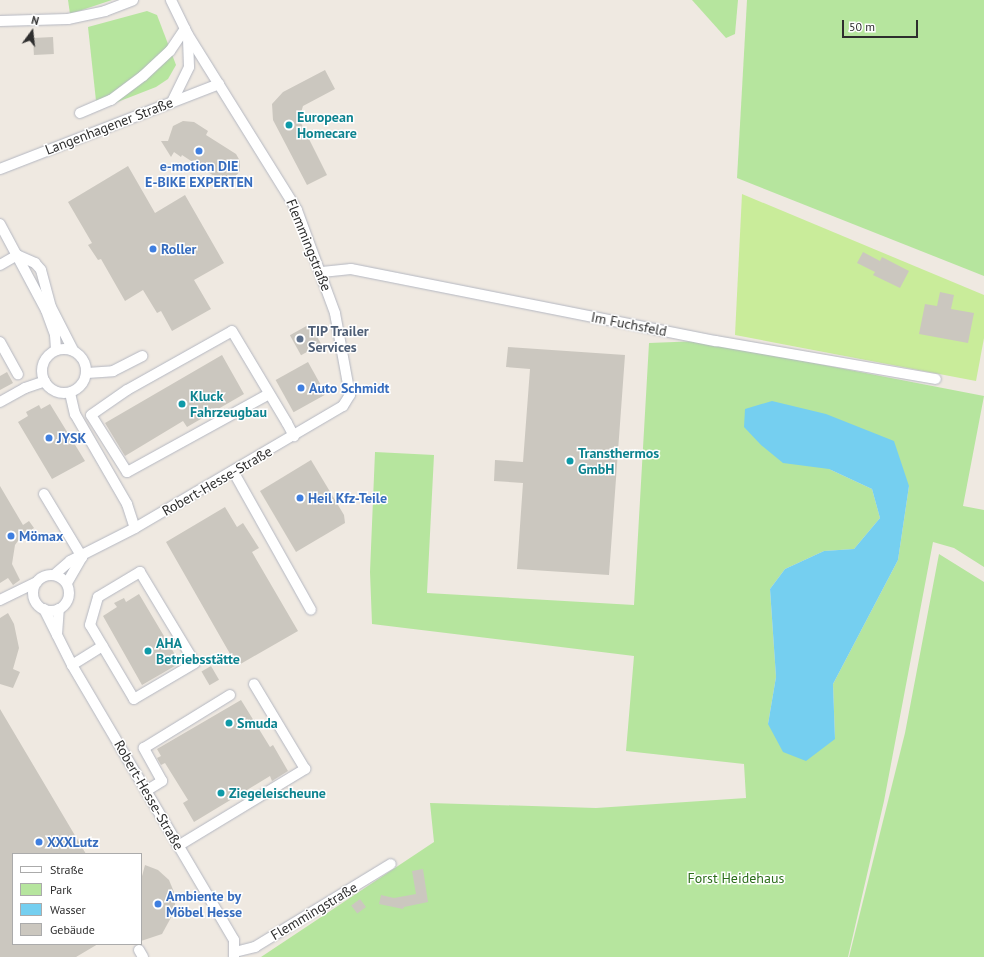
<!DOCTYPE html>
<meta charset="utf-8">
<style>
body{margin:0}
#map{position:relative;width:984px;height:957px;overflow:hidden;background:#efe9e1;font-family:"PT Sans",sans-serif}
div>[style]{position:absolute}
.green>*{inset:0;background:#b6e59e}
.pitch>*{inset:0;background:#c9ec9a}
.water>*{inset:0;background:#75cff0}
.building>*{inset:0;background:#cbc7bf;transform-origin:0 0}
.roads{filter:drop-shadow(0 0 1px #b4b7c1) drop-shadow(0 0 1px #b4b7c1)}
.minor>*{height:10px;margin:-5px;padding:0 5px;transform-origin:5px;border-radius:5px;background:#fff}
.minor>.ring{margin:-5px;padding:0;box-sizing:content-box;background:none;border:10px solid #fff;border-radius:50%}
.dots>*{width:11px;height:11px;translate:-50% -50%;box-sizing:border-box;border:2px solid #fff;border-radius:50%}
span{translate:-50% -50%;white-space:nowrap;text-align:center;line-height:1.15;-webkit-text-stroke:3px #fff;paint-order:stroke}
.culture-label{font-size:14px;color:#0d838f;font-weight:700}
.left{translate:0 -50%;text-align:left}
.street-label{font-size:14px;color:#2e2e2e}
.shop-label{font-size:14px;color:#366cbe;font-weight:700}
.service-label{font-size:14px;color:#4e5e75;font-weight:700}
.park-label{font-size:14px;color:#2c6e1b}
.legend{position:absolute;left:12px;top:853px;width:130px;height:92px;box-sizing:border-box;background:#fff;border:1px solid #ababab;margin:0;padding:5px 7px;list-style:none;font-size:12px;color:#2e2e2e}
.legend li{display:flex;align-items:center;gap:8px;height:20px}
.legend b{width:20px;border:1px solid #ababab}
.north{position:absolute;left:12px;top:12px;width:40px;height:40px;-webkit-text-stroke:3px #fff;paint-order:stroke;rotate:15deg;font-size:11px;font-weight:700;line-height:16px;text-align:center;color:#2e2e2e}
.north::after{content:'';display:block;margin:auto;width:14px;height:18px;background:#2e2e2e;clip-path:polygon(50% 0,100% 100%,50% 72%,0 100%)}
.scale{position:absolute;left:842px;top:20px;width:76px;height:18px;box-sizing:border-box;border:2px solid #2e2e2e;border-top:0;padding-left:5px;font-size:12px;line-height:14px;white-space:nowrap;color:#2e2e2e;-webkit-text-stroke:3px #fff;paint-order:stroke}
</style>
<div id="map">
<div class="green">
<div style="clip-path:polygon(68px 0,112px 0,70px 14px)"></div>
<div style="clip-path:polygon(692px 0,738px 0,735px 34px,726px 38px)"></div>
<div style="clip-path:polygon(747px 0,984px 0,984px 276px,737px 178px)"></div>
<div style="clip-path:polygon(147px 11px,157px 15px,176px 65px,168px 79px,156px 87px,97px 110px,88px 27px)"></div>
<div style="clip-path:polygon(evenodd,700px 341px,984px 396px,963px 506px,984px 510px,984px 567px,954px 548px,933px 542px,884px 801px,848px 957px,261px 957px,434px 842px,430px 803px,596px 808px,746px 798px,744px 764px,626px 751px,634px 656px,372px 624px,370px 572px,375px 452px,434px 455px,427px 593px,634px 605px,649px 343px,700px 341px,829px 469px,909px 486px,898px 560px,833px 684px,835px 739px,768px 724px,776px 677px,770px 589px,785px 569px,824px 551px,854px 549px,880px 518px,872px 489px,829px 469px)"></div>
<div style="clip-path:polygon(939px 554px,984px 582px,984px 957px,849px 957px,905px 733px)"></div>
</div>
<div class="pitch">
<div style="clip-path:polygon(742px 194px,984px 295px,984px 338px,976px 381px,735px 335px)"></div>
</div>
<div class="water">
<div style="clip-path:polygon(772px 401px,826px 414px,894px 441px,909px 486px,898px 560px,833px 684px,835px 739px,806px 761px,783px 752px,768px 724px,776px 677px,770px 589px,785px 569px,824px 551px,854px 549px,880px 518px,872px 489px,829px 469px,783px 463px,761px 445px,744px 427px,745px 409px)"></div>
</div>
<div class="building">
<div style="left:53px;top:37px;width:17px;height:20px;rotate:87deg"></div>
<div style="clip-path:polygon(325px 70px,335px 89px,303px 106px,299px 119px,327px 175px,307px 185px,273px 120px,272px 104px,283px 92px)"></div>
<div style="clip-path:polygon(183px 121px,194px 122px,208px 131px,206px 135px,236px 154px,240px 161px,240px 171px,235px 177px,228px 181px,220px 180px,182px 155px,181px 157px,174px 152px,171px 157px,161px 141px,168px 141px,173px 126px)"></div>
<div style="clip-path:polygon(128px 166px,155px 213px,185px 195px,224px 263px,194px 280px,211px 309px,172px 331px,161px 311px,157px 313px,143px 290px,125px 301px,101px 259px,98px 260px,88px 245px,92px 243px,68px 202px)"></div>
<div style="clip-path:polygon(863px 252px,880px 261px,882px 257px,909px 271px,900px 288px,873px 275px,875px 272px,857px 263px)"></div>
<div style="clip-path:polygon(940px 292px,954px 295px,951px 309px,974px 313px,968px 343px,919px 334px,925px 304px,937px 306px)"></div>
<div style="left:310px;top:324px;width:23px;height:23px;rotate:61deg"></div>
<div style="clip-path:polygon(508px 347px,625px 355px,609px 575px,517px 569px,523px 483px,494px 481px,495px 460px,523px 462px,530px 369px,506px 367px)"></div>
<div style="clip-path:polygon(222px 355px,244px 394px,187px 427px,183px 421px,125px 456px,105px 423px)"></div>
<div style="left:308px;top:362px;width:37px;height:37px;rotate:61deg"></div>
<div style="clip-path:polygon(7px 372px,13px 383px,0 390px,0 376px)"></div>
<div style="clip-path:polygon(50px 404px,85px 461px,52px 479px,18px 422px,28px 416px,26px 412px,39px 405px,41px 409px)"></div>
<div style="clip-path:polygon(311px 460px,344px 515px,345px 523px,296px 552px,260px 491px)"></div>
<div style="clip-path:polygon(0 486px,23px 525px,29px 521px,34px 528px,20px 538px,15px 545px,12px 564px,20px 580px,13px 585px,8px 578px,0 583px)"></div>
<div style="clip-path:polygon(225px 507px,237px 527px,243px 523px,259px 548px,252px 552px,298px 631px,237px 666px,166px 542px)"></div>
<div style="clip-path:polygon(139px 594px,180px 663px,142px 685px,103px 616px,117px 607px,114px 603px,124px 598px,126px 602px)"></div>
<div style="clip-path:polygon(8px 613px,14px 624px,19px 648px,13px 669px,20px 672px,13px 688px,0 684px,0 618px)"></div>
<div style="left:211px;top:666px;width:16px;height:11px;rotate:60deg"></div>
<div style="clip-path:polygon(241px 700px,270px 747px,273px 745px,288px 771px,272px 781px,270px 776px,194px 822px,183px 803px,188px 800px,165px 763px,161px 765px,157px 758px,161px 756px,157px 749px)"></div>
<div style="clip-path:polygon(0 709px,86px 854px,13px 854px,13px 944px,98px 944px,76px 957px,0 957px)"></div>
<div style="clip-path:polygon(145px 865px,158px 870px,169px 880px,176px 897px,174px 912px,162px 934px,141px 941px,141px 880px)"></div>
<div style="clip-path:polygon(423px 869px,428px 902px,404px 907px,403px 909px,379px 904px,381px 895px,394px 898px,416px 894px,412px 871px)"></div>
<div style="left:360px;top:899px;width:10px;height:11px;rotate:53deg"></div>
</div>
<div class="roads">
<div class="minor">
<div style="left:0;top:21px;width:68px;rotate:-1.7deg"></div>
<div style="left:68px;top:19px;width:38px;rotate:-12deg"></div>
<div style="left:105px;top:11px;width:30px;rotate:-21deg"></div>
<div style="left:172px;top:102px;width:39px;rotate:-64deg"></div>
<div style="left:189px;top:67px;width:30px;rotate:-92deg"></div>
<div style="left:80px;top:113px;width:34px;rotate:-23deg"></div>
<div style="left:111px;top:100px;width:40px;rotate:-37deg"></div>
<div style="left:143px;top:76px;width:37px;rotate:-43deg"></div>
<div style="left:170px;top:51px;width:27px;rotate:-56deg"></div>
<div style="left:0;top:169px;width:235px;rotate:-21.2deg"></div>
<div style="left:0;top:224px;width:98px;rotate:61.9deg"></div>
<div style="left:46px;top:310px;width:27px;rotate:70deg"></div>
<div style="left:55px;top:335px;width:15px;rotate:86deg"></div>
<div style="left:0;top:265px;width:20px;rotate:-30deg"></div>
<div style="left:17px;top:255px;width:20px;rotate:24deg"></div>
<div style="left:35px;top:263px;width:9px;rotate:49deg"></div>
<div style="left:41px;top:270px;width:38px;rotate:75deg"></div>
<div style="left:51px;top:307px;width:48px;rotate:62.9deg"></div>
<div style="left:322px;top:272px;width:29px;rotate:-6deg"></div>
<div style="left:351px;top:269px;width:372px;rotate:11.2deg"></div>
<div style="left:716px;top:341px;width:223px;rotate:9.8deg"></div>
<div style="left:0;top:342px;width:37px;rotate:61deg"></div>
<div class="ring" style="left:42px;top:349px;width:34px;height:34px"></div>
<div style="left:87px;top:373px;width:26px;rotate:-4deg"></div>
<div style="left:113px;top:371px;width:33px;rotate:-27deg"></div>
<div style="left:70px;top:393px;width:22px;rotate:77deg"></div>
<div style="left:75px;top:414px;width:104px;rotate:60deg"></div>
<div style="left:127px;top:504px;width:25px;rotate:72deg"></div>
<div style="left:269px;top:394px;width:162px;rotate:151.2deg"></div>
<div style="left:127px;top:472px;width:67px;rotate:-122.3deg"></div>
<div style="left:91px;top:415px;width:44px;rotate:-34.8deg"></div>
<div style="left:127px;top:390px;width:120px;rotate:-29.3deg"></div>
<div style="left:232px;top:331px;width:107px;rotate:59.1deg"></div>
<div style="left:287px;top:423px;width:15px;rotate:62deg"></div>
<div style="left:0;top:402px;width:29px;rotate:-29deg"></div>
<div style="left:25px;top:388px;width:21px;rotate:-19deg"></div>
<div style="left:233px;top:471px;width:159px;rotate:60.7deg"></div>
<div style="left:44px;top:494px;width:74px;rotate:58.9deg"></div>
<div style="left:140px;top:572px;width:106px;rotate:58.9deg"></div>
<div style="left:195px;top:663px;width:71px;rotate:149.5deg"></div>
<div style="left:134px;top:699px;width:86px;rotate:-120.7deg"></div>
<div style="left:90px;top:625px;width:29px;rotate:-74deg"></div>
<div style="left:98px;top:597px;width:49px;rotate:-30.8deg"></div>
<div style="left:54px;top:575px;width:21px;rotate:-41deg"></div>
<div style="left:70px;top:561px;width:73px;rotate:-26.9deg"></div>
<div style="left:135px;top:528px;width:241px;rotate:-30.4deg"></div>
<div style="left:343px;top:406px;width:13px;rotate:-58deg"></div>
<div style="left:350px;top:395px;width:83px;rotate:-100.4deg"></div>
<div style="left:335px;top:313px;width:110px;rotate:-110.3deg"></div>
<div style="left:297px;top:210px;width:206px;rotate:-121.9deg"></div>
<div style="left:188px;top:35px;width:39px;rotate:-116deg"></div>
<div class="ring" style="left:33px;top:575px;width:26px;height:26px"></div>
<div style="left:67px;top:583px;width:30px;rotate:-60deg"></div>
<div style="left:0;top:600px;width:41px;rotate:-25.9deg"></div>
<div style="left:44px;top:609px;width:63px;rotate:63.4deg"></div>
<div style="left:72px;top:665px;width:319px;rotate:59.5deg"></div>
<div style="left:234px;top:940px;width:17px;rotate:90deg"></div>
<div style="left:57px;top:635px;width:26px;rotate:-86deg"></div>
<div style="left:72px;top:665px;width:36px;rotate:-32deg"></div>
<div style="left:146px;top:791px;width:19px;rotate:-32deg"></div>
<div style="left:162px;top:781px;width:38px;rotate:-119deg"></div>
<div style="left:144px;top:748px;width:101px;rotate:-31.6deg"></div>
<div style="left:178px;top:846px;width:149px;rotate:-31.2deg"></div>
<div style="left:305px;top:769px;width:99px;rotate:-121deg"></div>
<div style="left:139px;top:950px;width:8px;rotate:60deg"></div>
<div style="left:235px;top:952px;width:21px;rotate:-14deg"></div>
<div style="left:255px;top:947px;width:159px;rotate:-31.4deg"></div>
</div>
</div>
<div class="dots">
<div style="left:289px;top:125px;background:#0f9aa8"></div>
<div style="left:199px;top:151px;background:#3f7fe0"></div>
<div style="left:153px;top:249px;background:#3f7fe0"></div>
<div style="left:300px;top:339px;background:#5c6f8a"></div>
<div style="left:301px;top:388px;background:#3f7fe0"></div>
<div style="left:182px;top:404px;background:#0f9aa8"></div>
<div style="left:49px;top:438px;background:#3f7fe0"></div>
<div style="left:570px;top:461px;background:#0f9aa8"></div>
<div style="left:300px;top:498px;background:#3f7fe0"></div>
<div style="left:11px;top:536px;background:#3f7fe0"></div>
<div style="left:148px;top:651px;background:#0f9aa8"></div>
<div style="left:229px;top:723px;background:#0f9aa8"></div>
<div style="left:221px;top:793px;background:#0f9aa8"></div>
<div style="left:39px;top:842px;background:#3f7fe0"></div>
<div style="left:158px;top:904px;background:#3f7fe0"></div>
</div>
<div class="culture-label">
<span class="left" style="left:297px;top:125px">European<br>Homecare</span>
<span class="left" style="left:190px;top:404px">Kluck<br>Fahrzeugbau</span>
<span class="left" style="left:578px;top:461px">Transthermos<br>GmbH</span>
<span class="left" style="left:156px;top:651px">AHA<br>Betriebsstätte</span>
<span class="left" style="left:237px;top:723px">Smuda</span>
<span class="left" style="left:229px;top:793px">Ziegeleischeune</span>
</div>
<div class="street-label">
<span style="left:109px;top:126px;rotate:-21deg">Langenhagener Straße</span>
<span style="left:309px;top:245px;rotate:68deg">Flemmingstraße</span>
<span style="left:629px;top:324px;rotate:11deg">Im Fuchsfeld</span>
<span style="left:217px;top:481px;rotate:-30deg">Robert-Hesse-Straße</span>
<span style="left:149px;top:795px;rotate:60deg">Robert-Hesse-Straße</span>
<span style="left:314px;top:911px;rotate:-31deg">Flemmingstraße</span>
</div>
<div class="shop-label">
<span style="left:199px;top:174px">e-motion DIE<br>E-BIKE EXPERTEN</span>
<span class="left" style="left:161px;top:249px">Roller</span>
<span class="left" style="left:309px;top:388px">Auto Schmidt</span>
<span class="left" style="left:57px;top:438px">JYSK</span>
<span class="left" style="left:308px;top:498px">Heil Kfz-Teile</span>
<span class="left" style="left:19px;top:536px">Mömax</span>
<span class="left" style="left:47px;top:842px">XXXLutz</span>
<span class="left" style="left:166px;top:904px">Ambiente by<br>Möbel Hesse</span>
</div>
<div class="service-label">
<span class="left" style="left:308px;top:339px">TIP Trailer<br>Services</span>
</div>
<div class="park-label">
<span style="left:736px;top:878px">Forst Heidehaus</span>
</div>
<ul class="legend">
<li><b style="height:5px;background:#fff"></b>Straße</li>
<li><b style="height:11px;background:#b6e59e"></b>Park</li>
<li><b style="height:11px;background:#75cff0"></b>Wasser</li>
<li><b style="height:11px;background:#cbc7bf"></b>Gebäude</li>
</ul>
<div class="north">N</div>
<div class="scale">50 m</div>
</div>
